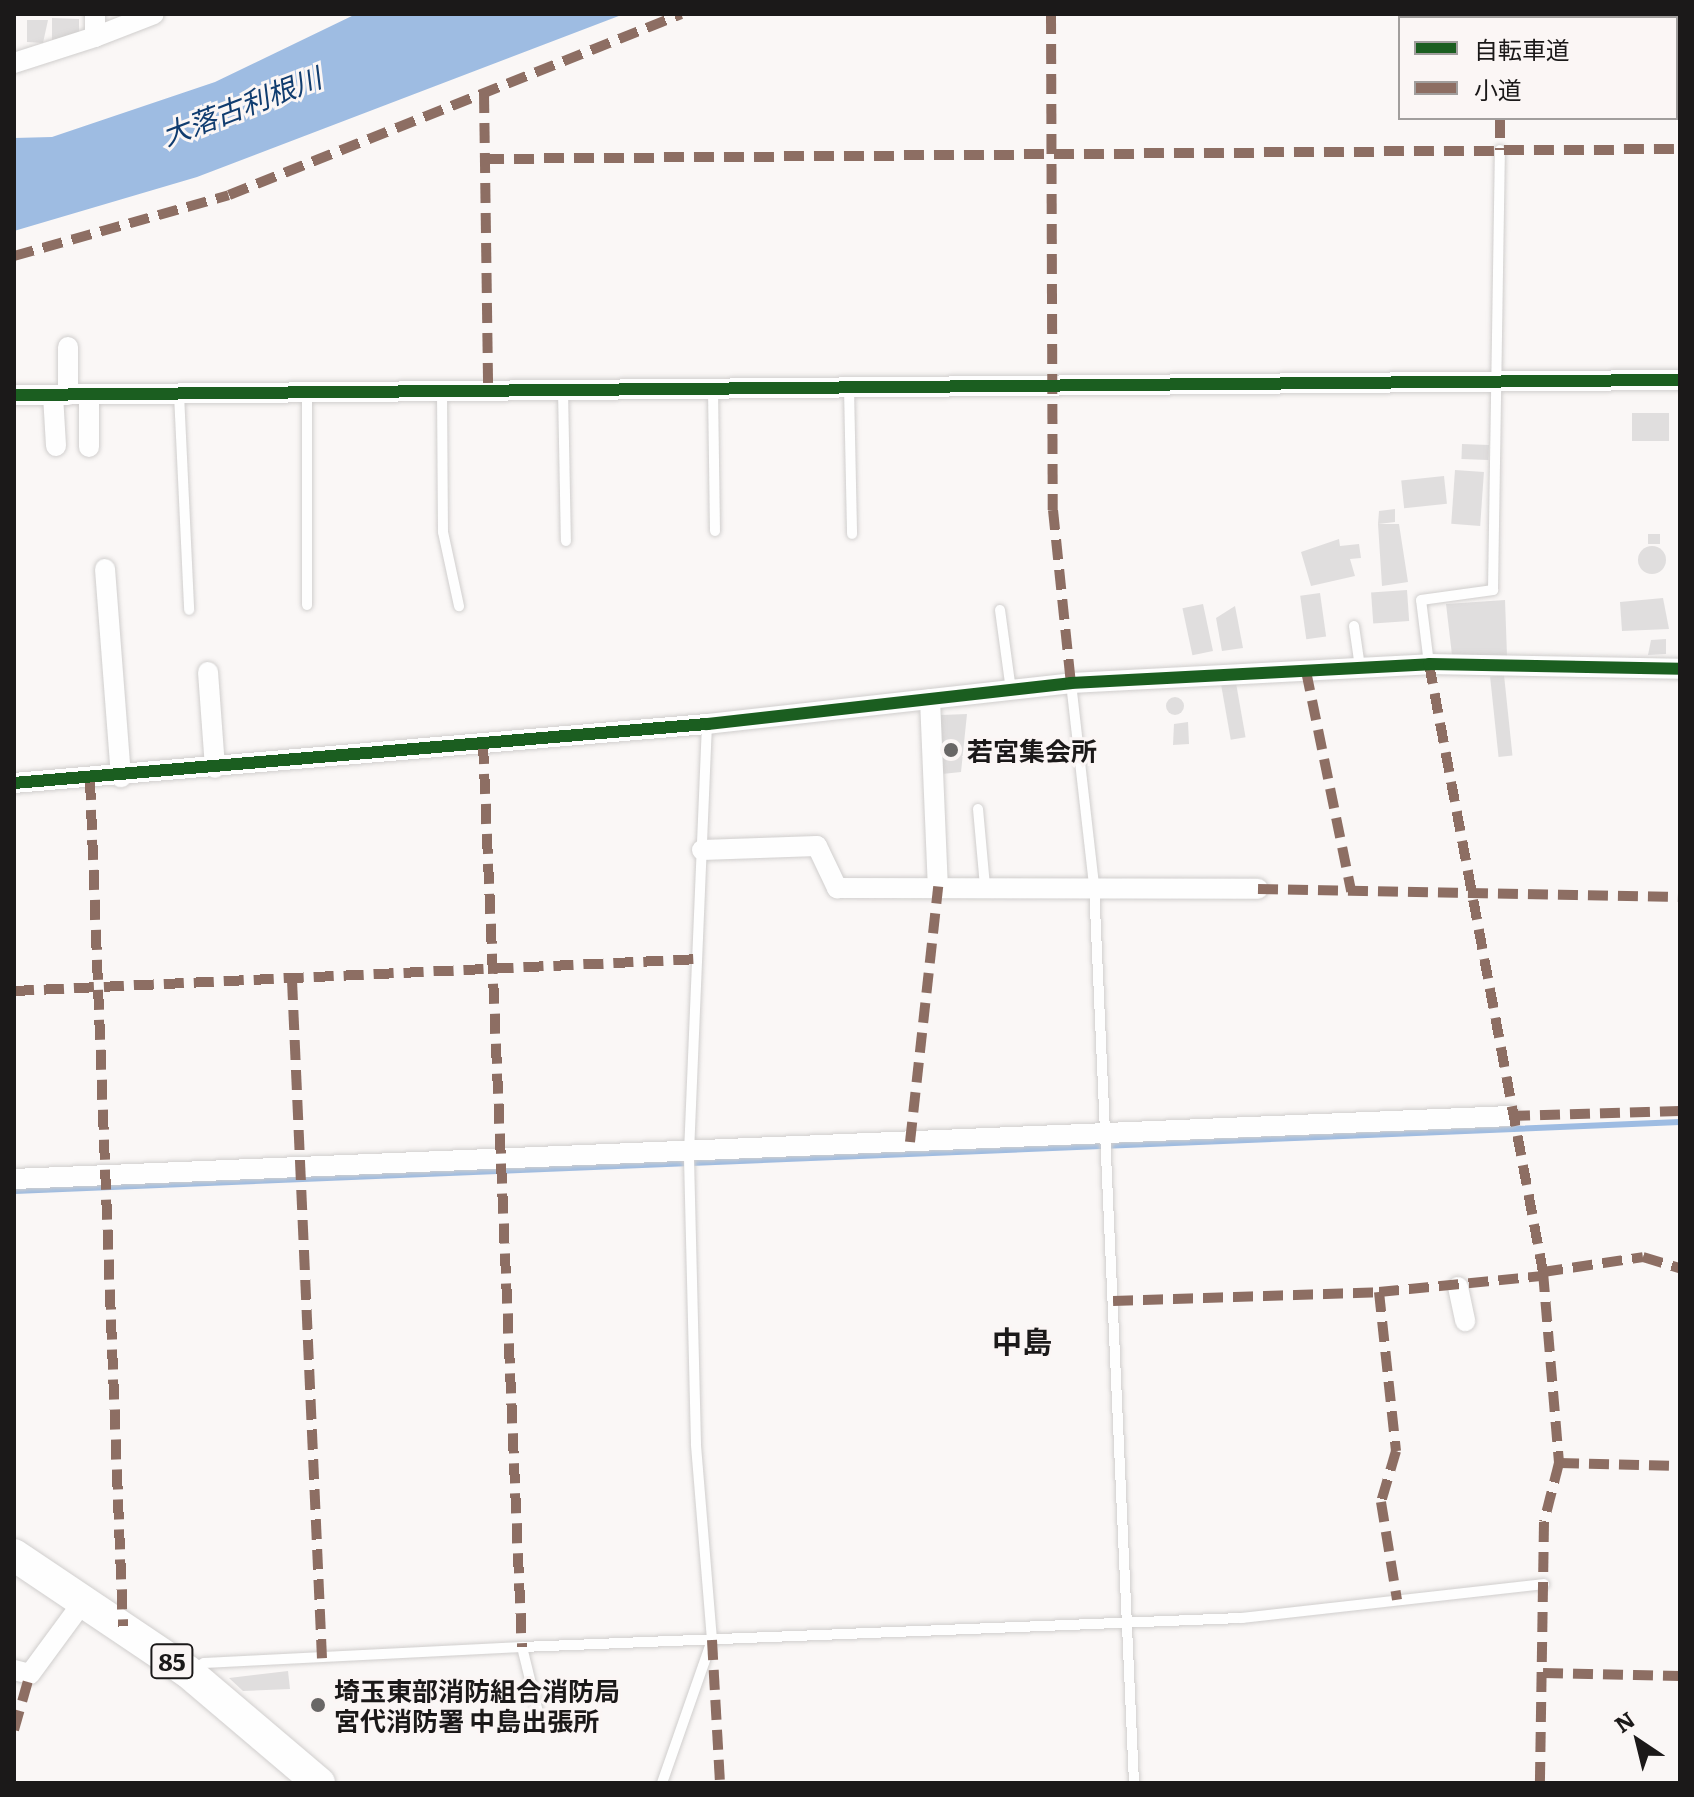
<!DOCTYPE html>
<meta charset="utf-8">
<style>
body{margin:0}
#map{position:relative;width:1694px;height:1797px;overflow:hidden;background:#faf7f6;font-family:Literata,"Noto Sans JP",serif}
div>[style]{position:absolute}
.water>*{inset:0;background:#9ebce2}
.stream>*{height:6px;margin:-3px;padding:0 3px;transform-origin:3px;border-radius:3px;background:#9ebce2}
.building>*{inset:0;background:#e0dede;transform-origin:0 0}
.round{border-radius:50%}
.roads{filter:drop-shadow(0 0 2px #d0cecd) drop-shadow(0 0 2px #d0cecd)}
.service>*{height:10px;margin:-5px;padding:0 5px;transform-origin:5px;border-radius:5px;background:#fefefe}
.minor>*{height:20px;margin:-10px;padding:0 10px;transform-origin:10px;border-radius:10px;background:#fefefe}
.primary>*{height:32px;margin:-16px;padding:0 16px;transform-origin:16px;border-radius:16px;background:#fefefe}
.quiet>*{height:10px;margin-top:-5px;transform-origin:0;background:repeating-linear-gradient(90deg,#8d6e63 0 20px,transparent 0 30px)}
.cycleway>*{height:12px;margin:-6px;padding:0 6px;transform-origin:6px;border-radius:6px;background:#1b5e20}
.dots>*{width:22px;height:22px;translate:-50% -50%;box-sizing:border-box;border:4px solid #fbf6f5;border-radius:50%}
span{translate:-50% -50%;white-space:nowrap;text-align:center;line-height:1.15;-webkit-text-stroke:6px #fbf6f5;paint-order:stroke}
.shield-label span{padding:2px 6px;background:#fbf6f5;border:2px solid;border-radius:6px;-webkit-text-stroke-width:0}
.shield-label{font-size:24px;color:#1b1919;font-weight:700}
.poi-label{font-size:26px;color:#1b1919;font-weight:700}
.left{translate:0 -50%;text-align:left}
.water-label{font-size:28px;color:#103c6f;font-style:italic}
.quarter-label{font-size:30px;color:#1b1919;font-weight:700}
.frame{position:absolute;inset:0;border:16px solid #1b1919;pointer-events:none}
.legend{position:absolute;left:1398px;top:16px;width:280px;height:104px;box-sizing:border-box;background:#fbf6f5;border:2px solid #a19e9d;margin:0;padding:10px 14px;list-style:none;font-size:24px;color:#1b1919}
.legend li{display:flex;align-items:center;gap:16px;height:40px}
.legend b{width:40px;border:2px solid #a19e9d}
.north{position:absolute;left:1598px;top:1701px;width:80px;height:80px;-webkit-text-stroke:6px #fbf6f5;paint-order:stroke;rotate:325deg;font-size:22px;font-weight:700;line-height:32px;text-align:center;color:#1b1919}
.north::after{content:'';display:block;margin:auto;width:28px;height:36px;background:#1b1919;clip-path:polygon(50% 0,100% 100%,50% 72%,0 100%)}
</style>
<div id="map">
<div class="water">
<div style="clip-path:polygon(356px 14px,624px 14px,197px 177px,14px 231px,14px 138px,52px 137px,215px 82px)"></div>
</div>
<div class="stream">
<div style="left:14px;top:1191px;width:1667px;rotate:-2.37deg"></div>
</div>
<div class="building">
<div style="clip-path:polygon(52px 18px,79px 19px,79px 34px,52px 40px)"></div>
<div style="clip-path:polygon(27px 20px,48px 20px,43px 43px,27px 42px)"></div>
<div style="left:1632px;top:413px;width:37px;height:28px"></div>
<div style="left:1462px;top:444px;width:27px;height:15px;rotate:2deg"></div>
<div style="left:1455px;top:470px;width:29px;height:54px;rotate:4deg"></div>
<div style="left:1444px;top:476px;width:28px;height:43px;rotate:84deg"></div>
<div style="clip-path:polygon(1395px 509px,1395px 522px,1378px 524px,1399px 524px,1408px 582px,1382px 586px,1378px 524px,1379px 511px)"></div>
<div style="left:1648px;top:534px;width:12px;height:10px"></div>
<div style="clip-path:polygon(1339px 539px,1340px 546px,1359px 544px,1361px 558px,1350px 559px,1355px 576px,1311px 586px,1301px 552px)"></div>
<div class="round" style="left:1638px;top:546px;width:28px;height:28px"></div>
<div style="left:1407px;top:590px;width:31px;height:36px;rotate:86deg"></div>
<div style="left:1320px;top:593px;width:44px;height:20px;rotate:82deg"></div>
<div style="clip-path:polygon(1663px 598px,1669px 629px,1622px 631px,1620px 602px)"></div>
<div style="clip-path:polygon(1505px 600px,1507px 656px,1452px 655px,1446px 604px)"></div>
<div style="left:1203px;top:604px;width:48px;height:21px;rotate:78deg"></div>
<div style="clip-path:polygon(1235px 606px,1243px 648px,1222px 651px,1216px 618px)"></div>
<div style="clip-path:polygon(1666px 639px,1666px 654px,1648px 655px,1651px 640px)"></div>
<div style="left:1504px;top:675px;width:81px;height:14px;rotate:84deg"></div>
<div style="left:1236px;top:683px;width:55px;height:15px;rotate:80deg"></div>
<div class="round" style="left:1166px;top:697px;width:18px;height:18px"></div>
<div style="clip-path:polygon(967px 714px,961px 772px,942px 774px,941px 715px)"></div>
<div style="clip-path:polygon(1188px 722px,1189px 744px,1173px 745px,1174px 724px)"></div>
<div style="clip-path:polygon(288px 1671px,290px 1689px,243px 1691px,229px 1678px)"></div>
</div>
<div class="roads">
<div class="service">
<div style="left:849px;top:388px;width:146px;rotate:88.8deg"></div>
<div style="left:713px;top:389px;width:142px;rotate:89.2deg"></div>
<div style="left:563px;top:390px;width:151px;rotate:88.9deg"></div>
<div style="left:442px;top:391px;width:141px;rotate:89.6deg"></div>
<div style="left:443px;top:532px;width:76px;rotate:77.8deg"></div>
<div style="left:307px;top:393px;width:212px;rotate:90deg"></div>
<div style="left:179px;top:394px;width:216px;rotate:87.3deg"></div>
<div style="left:1000px;top:610px;width:81px;rotate:82.2deg"></div>
<div style="left:1354px;top:626px;width:41px;rotate:81.7deg"></div>
<div style="left:1429px;top:664px;width:64px;rotate:-97.1deg"></div>
<div style="left:1421px;top:600px;width:73px;rotate:-7.9deg"></div>
<div style="left:1493px;top:590px;width:440px;rotate:-89.1deg"></div>
<div style="left:1071px;top:683px;width:203px;rotate:83.5deg"></div>
<div style="left:1094px;top:885px;width:899px;rotate:87.45deg"></div>
<div style="left:978px;top:809px;width:77px;rotate:84.8deg"></div>
<div style="left:522px;top:1647px;width:67px;rotate:76.2deg"></div>
<div style="left:191px;top:1670px;width:15px;rotate:-28deg"></div>
<div style="left:204px;top:1663px;width:318px;rotate:-2.9deg"></div>
<div style="left:522px;top:1647px;width:721px;rotate:-2.31deg"></div>
<div style="left:1242px;top:1618px;width:304px;rotate:-6.4deg"></div>
<div style="left:662px;top:1783px;width:151px;rotate:-70.7deg"></div>
<div style="left:712px;top:1640px;width:197px;rotate:-94.7deg"></div>
<div style="left:696px;top:1444px;width:291px;rotate:-91.4deg"></div>
<div style="left:689px;top:1153px;width:429px;rotate:-87.6deg"></div>
</div>
<div class="minor">
<div style="left:95px;top:14px;width:23px;rotate:90deg"></div>
<div style="left:95px;top:37px;width:63px;rotate:-21.3deg"></div>
<div style="left:14px;top:63px;width:85px;rotate:-17.8deg"></div>
<div style="left:68px;top:347px;width:48px;rotate:90deg"></div>
<div style="left:14px;top:395px;width:1666px;rotate:-0.52deg"></div>
<div style="left:53px;top:395px;width:51px;rotate:86.6deg"></div>
<div style="left:89px;top:395px;width:52px;rotate:90deg"></div>
<div style="left:105px;top:569px;width:209px;rotate:85.6deg"></div>
<div style="left:208px;top:672px;width:96px;rotate:85.8deg"></div>
<div style="left:930px;top:699px;width:188px;rotate:87.6deg"></div>
<div style="left:14px;top:783px;width:696px;rotate:-4.87deg"></div>
<div style="left:707px;top:724px;width:366px;rotate:-6.4deg"></div>
<div style="left:1071px;top:683px;width:359px;rotate:-3deg"></div>
<div style="left:1429px;top:664px;width:251px;rotate:1.1deg"></div>
<div style="left:702px;top:850px;width:115px;rotate:-2deg"></div>
<div style="left:817px;top:846px;width:47px;rotate:64.5deg"></div>
<div style="left:837px;top:888px;width:421px;rotate:0.1deg"></div>
<div style="left:14px;top:1179px;width:1497px;rotate:-2.41deg"></div>
<div style="left:1458px;top:1287px;width:35px;rotate:78deg"></div>
<div style="left:14px;top:1670px;width:16px;rotate:14deg"></div>
<div style="left:30px;top:1674px;width:93px;rotate:-53.7deg"></div>
</div>
<div class="primary">
<div style="left:14px;top:1555px;width:210px;rotate:33.9deg"></div>
<div style="left:188px;top:1672px;width:172px;rotate:40.3deg"></div>
</div>
</div>
<div class="quiet">
<div style="left:1051px;top:14px;width:496px;rotate:89.8deg"></div>
<div style="left:1053px;top:510px;width:174px;rotate:84.1deg"></div>
<div style="left:1499px;top:14px;width:4px;rotate:76deg"></div>
<div style="left:484px;top:93px;width:298px;rotate:89.2deg"></div>
<div style="left:1500px;top:118px;width:32px;rotate:90deg"></div>
<div style="left:484px;top:159px;width:1196px;rotate:-0.48deg"></div>
<div style="left:14px;top:256px;width:223px;rotate:-15.8deg"></div>
<div style="left:229px;top:195px;width:487px;rotate:-21.8deg"></div>
<div style="left:1429px;top:664px;width:619px;rotate:79.38deg"></div>
<div style="left:1543px;top:1272px;width:192px;rotate:85.2deg"></div>
<div style="left:1559px;top:1463px;width:61px;rotate:104.3deg"></div>
<div style="left:1544px;top:1522px;width:261px;rotate:90.9deg"></div>
<div style="left:1306px;top:671px;width:225px;rotate:78.4deg"></div>
<div style="left:483px;top:744px;width:904px;rotate:87.53deg"></div>
<div style="left:90px;top:780px;width:847px;rotate:87.77deg"></div>
<div style="left:1258px;top:889px;width:422px;rotate:1.1deg"></div>
<div style="left:292px;top:980px;width:679px;rotate:87.47deg"></div>
<div style="left:14px;top:991px;width:686px;rotate:-2.67deg"></div>
<div style="left:1510px;top:1116px;width:170px;rotate:-1.7deg"></div>
<div style="left:910px;top:1142px;width:257px;rotate:-83.7deg"></div>
<div style="left:1543px;top:1272px;width:101px;rotate:-8.5deg"></div>
<div style="left:1643px;top:1257px;width:39px;rotate:17deg"></div>
<div style="left:1379px;top:1292px;width:160px;rotate:83.9deg"></div>
<div style="left:1396px;top:1451px;width:53px;rotate:106.4deg"></div>
<div style="left:1381px;top:1502px;width:99px;rotate:80.7deg"></div>
<div style="left:1113px;top:1301px;width:266px;rotate:-1.9deg"></div>
<div style="left:1379px;top:1292px;width:165px;rotate:-5.6deg"></div>
<div style="left:1559px;top:1463px;width:121px;rotate:1.4deg"></div>
<div style="left:712px;top:1640px;width:143px;rotate:86.8deg"></div>
<div style="left:1543px;top:1673px;width:137px;rotate:1.3deg"></div>
<div style="left:14px;top:1730px;width:58px;rotate:-74.1deg"></div>
</div>
<div class="cycleway">
<div style="left:14px;top:395px;width:1666px;rotate:-0.52deg"></div>
<div style="left:14px;top:783px;width:696px;rotate:-4.87deg"></div>
<div style="left:707px;top:724px;width:366px;rotate:-6.4deg"></div>
<div style="left:1071px;top:683px;width:359px;rotate:-3deg"></div>
<div style="left:1429px;top:664px;width:251px;rotate:1.1deg"></div>
</div>
<div class="dots">
<div style="left:951px;top:750px;background:#696766"></div>
<div style="left:318px;top:1705px;background:#696766"></div>
</div>
<div class="shield-label">
<span style="left:172px;top:1661px">85</span>
</div>
<div class="poi-label">
<span class="left" style="left:967px;top:750px">若宮集会所</span>
<span class="left" style="left:334px;top:1705px">埼玉東部消防組合消防局<br>宮代消防署 中島出張所</span>
</div>
<div class="water-label">
<span style="left:241px;top:105px;rotate:-21deg">大落古利根川</span>
</div>
<div class="quarter-label">
<span style="left:1022px;top:1340px">中島</span>
</div>
<div class="frame"></div>
<ul class="legend">
<li><b style="height:10px;background:#1b5e20"></b>自転車道</li>
<li><b style="height:10px;background:#8d6e63"></b>小道</li>
</ul>
<div class="north">N</div>
</div>
